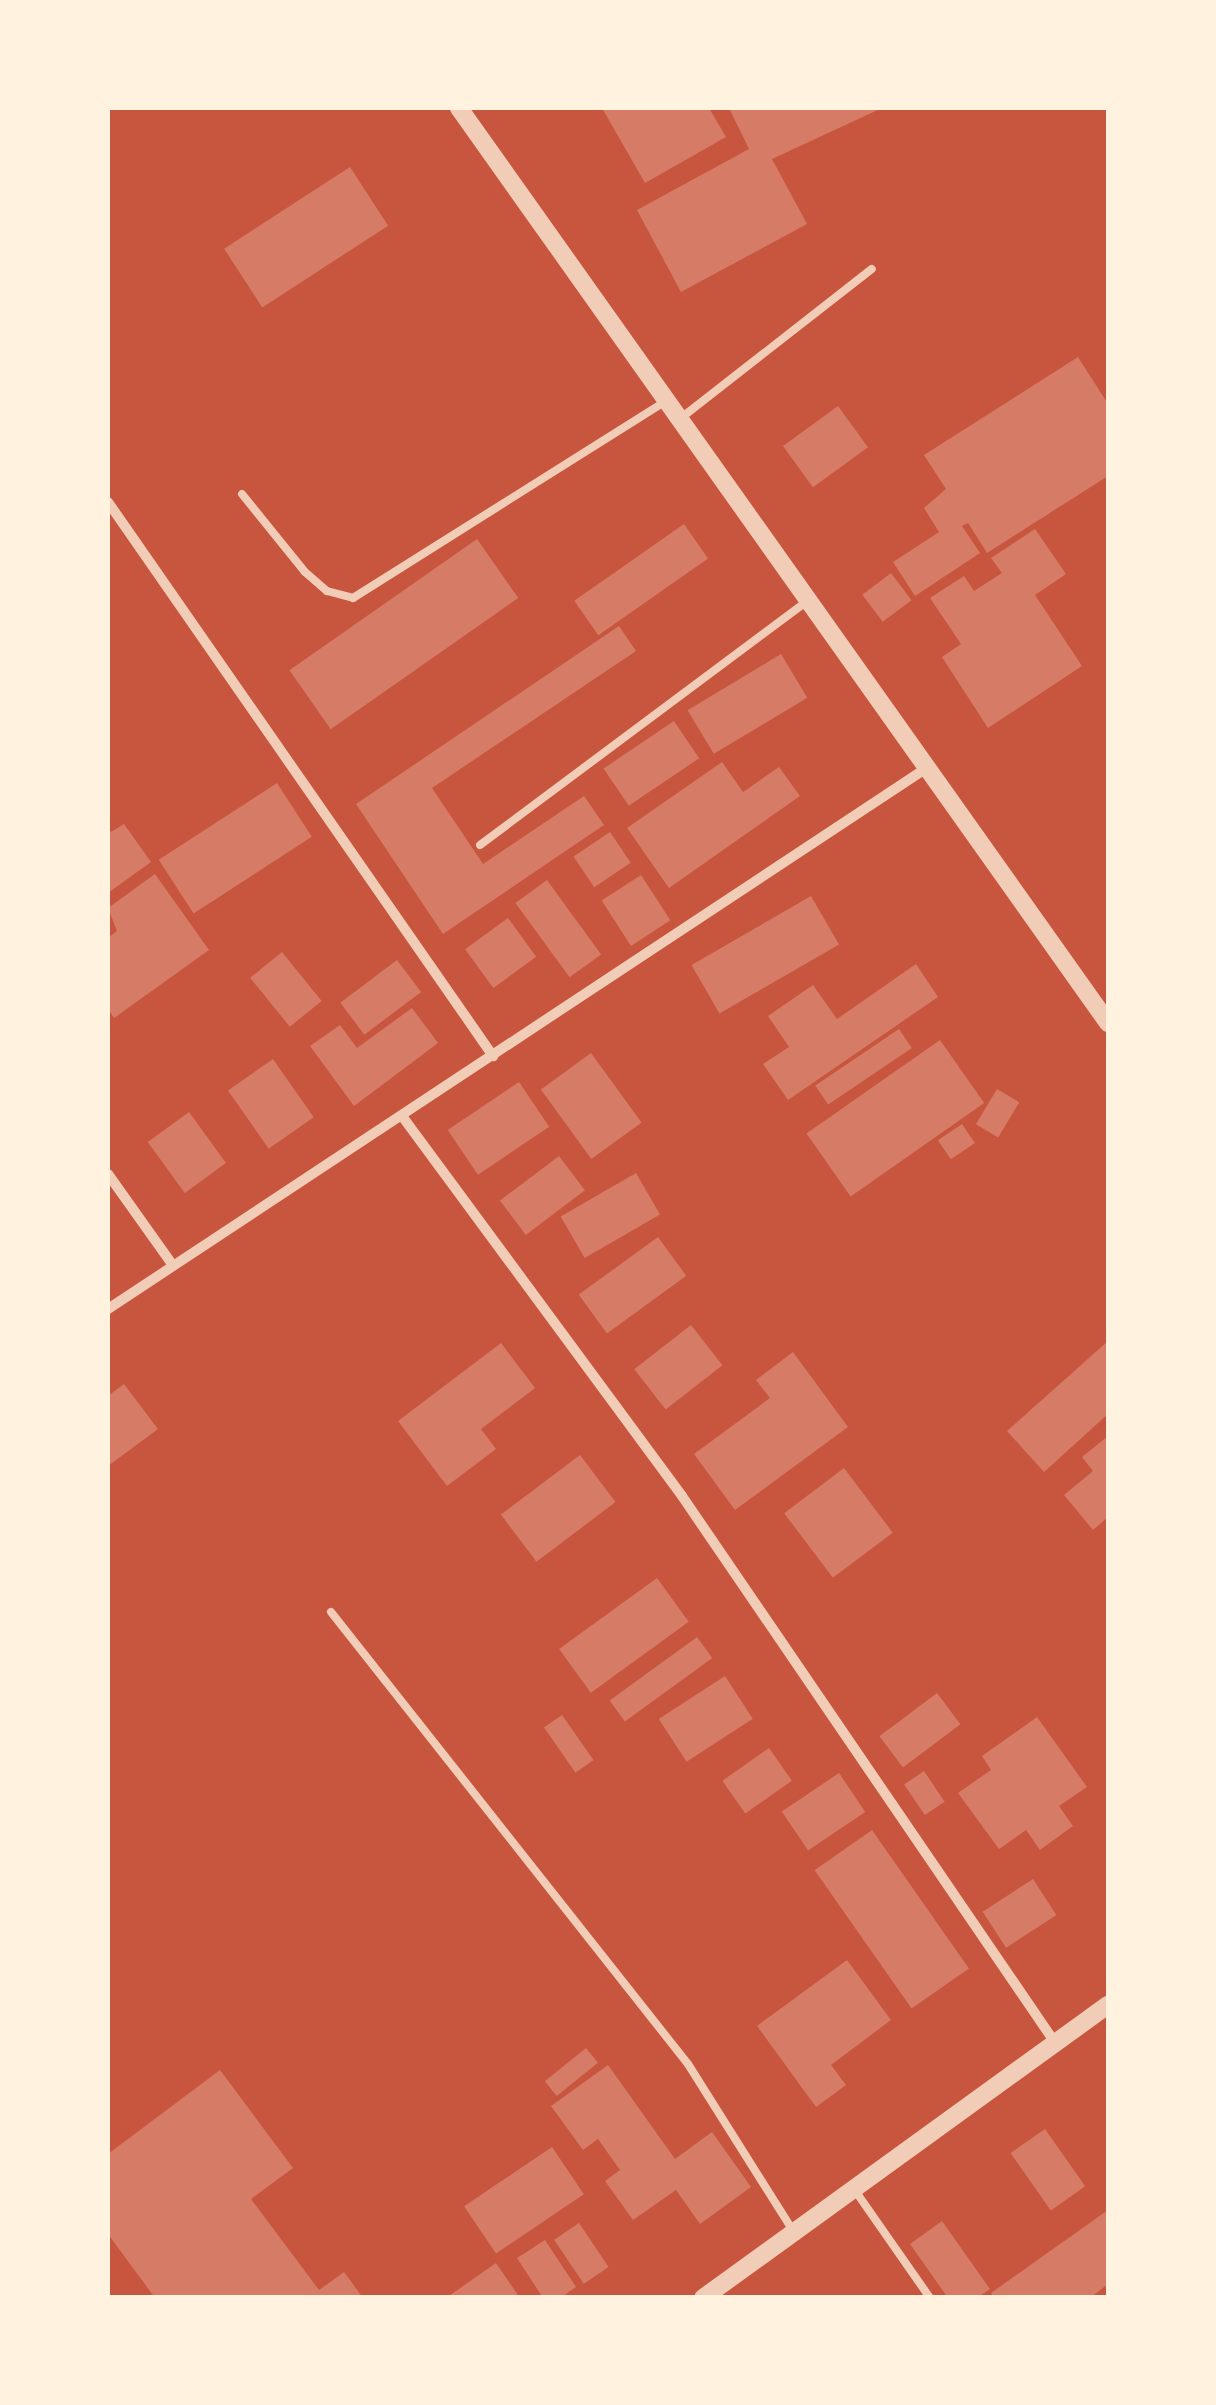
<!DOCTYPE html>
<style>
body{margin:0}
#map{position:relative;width:1216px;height:2405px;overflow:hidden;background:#c8553d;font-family:Overpass,sans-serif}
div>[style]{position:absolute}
.building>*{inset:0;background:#d67c66;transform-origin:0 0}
.service>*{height:8px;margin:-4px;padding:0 4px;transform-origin:4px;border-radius:4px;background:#f1ccb7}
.minor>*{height:10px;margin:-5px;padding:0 5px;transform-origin:5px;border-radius:5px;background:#f1ccb7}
.tertiary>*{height:18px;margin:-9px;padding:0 9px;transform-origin:9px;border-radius:9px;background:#f1ccb7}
span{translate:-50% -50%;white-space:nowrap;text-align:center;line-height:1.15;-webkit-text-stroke:8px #fff3e0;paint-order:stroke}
.frame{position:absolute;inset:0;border:110px solid #fff3e0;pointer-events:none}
</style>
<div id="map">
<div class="building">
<div style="clip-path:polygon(602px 108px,709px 108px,726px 137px,645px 183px)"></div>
<div style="clip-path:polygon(729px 108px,882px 108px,772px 159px,807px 224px,681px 292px,637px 210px,749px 149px)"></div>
<div style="left:350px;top:167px;width:70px;height:150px;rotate:57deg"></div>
<div style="clip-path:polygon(1078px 357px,1108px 404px,1108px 476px,987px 553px,968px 523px,962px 526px,980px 553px,915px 596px,893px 562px,939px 532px,924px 508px,946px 489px,924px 455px)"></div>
<div style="left:838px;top:406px;width:51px;height:68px;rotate:54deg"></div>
<div style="left:684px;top:524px;width:42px;height:134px;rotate:55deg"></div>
<div style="clip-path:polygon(1035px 529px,1066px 574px,1035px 595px,1082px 666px,988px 728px,942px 657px,961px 644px,930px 598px,964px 576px,974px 591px,1002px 573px,991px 558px)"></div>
<div style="left:477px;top:539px;width:72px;height:229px;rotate:55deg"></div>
<div style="left:891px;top:573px;width:34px;height:36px;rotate:53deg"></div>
<div style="clip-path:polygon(619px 626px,636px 651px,432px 788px,483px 864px,584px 796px,604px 825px,443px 934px,356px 804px)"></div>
<div style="left:781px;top:654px;width:51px;height:109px;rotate:59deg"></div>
<div style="left:674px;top:721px;width:45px;height:85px;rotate:56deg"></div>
<div style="clip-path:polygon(722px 762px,743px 792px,779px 767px,800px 796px,669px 888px,627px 828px)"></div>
<div style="left:277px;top:783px;width:64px;height:141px;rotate:57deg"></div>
<div style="clip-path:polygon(124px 824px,151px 862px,108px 893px,108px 828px,111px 832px)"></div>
<div style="left:610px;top:832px;width:37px;height:44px;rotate:56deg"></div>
<div style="clip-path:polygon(155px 874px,209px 950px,114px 1018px,108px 1009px,108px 938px,117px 931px,108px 908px)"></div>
<div style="left:641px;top:875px;width:54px;height:47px;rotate:57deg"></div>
<div style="left:547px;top:880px;width:92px;height:39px;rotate:54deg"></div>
<div style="left:811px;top:896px;width:56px;height:138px;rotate:60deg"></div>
<div style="left:508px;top:918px;width:48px;height:53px;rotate:54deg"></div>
<div style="left:282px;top:952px;width:63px;height:41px;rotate:51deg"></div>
<div style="left:397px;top:960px;width:40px;height:71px;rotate:53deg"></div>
<div style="clip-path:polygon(916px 964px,938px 997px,788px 1100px,763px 1064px,789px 1047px,768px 1016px,813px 985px,837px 1019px)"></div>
<div style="clip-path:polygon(412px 1008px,438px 1043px,354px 1106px,310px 1046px,340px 1025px,357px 1048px)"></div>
<div style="left:899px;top:1029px;width:23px;height:101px;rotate:56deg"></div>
<div style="left:940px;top:1040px;width:77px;height:163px;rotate:55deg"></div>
<div style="left:591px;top:1053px;width:86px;height:62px;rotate:54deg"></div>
<div style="left:273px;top:1059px;width:71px;height:55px;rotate:55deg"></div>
<div style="left:519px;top:1082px;width:54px;height:86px;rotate:56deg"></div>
<div style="left:997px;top:1089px;width:26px;height:41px;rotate:31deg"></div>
<div style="left:189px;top:1112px;width:63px;height:51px;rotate:54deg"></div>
<div style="left:962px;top:1124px;width:23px;height:29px;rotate:56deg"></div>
<div style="left:559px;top:1156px;width:43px;height:74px;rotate:53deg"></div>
<div style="left:636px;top:1173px;width:48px;height:87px;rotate:60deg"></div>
<div style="left:658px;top:1237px;width:48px;height:98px;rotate:54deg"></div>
<div style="left:691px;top:1325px;width:51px;height:72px;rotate:52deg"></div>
<div style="clip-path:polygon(1108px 1341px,1108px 1414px,1044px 1472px,1007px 1431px)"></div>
<div style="clip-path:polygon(501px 1343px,535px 1388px,481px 1429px,496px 1449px,447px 1486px,398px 1421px)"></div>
<div style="clip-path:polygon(793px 1352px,848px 1427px,735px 1510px,694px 1454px,770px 1398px,756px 1380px)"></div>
<div style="clip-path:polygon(124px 1384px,158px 1429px,108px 1466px,108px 1396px)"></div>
<div style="clip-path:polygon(1108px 1436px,1108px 1517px,1093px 1530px,1064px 1495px,1093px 1471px,1082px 1457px)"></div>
<div style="left:580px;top:1455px;width:59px;height:99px;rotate:53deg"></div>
<div style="left:844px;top:1468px;width:81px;height:75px;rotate:53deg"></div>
<div style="left:657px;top:1578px;width:54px;height:121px;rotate:54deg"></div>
<div style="left:697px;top:1637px;width:26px;height:108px;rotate:54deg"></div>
<div style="left:725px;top:1676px;width:51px;height:79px;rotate:57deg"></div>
<div style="left:937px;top:1693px;width:39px;height:72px;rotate:53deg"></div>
<div style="left:562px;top:1715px;width:55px;height:22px;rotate:55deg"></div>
<div style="clip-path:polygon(1037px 1717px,1087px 1787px,1059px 1806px,1073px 1826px,1040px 1850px,1026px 1830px,999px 1849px,958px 1793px,991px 1770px,982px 1756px)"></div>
<div style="left:769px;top:1748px;width:40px;height:57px;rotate:55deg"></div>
<div style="left:924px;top:1771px;width:37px;height:24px;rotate:56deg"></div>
<div style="left:839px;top:1773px;width:47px;height:69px;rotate:56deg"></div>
<div style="left:872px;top:1830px;width:169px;height:70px;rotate:55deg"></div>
<div style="left:1033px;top:1879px;width:43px;height:60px;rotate:57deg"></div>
<div style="clip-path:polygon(847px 1960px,891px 2020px,831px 2065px,846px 2085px,816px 2107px,757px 2026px)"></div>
<div style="left:586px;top:2048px;width:19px;height:53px;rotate:51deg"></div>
<div style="clip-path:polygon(608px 2065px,675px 2159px,712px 2132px,751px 2187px,700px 2224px,676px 2190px,633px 2220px,605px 2181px,620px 2170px,598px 2139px,583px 2150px,551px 2106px)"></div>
<div style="clip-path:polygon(220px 2070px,293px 2168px,251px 2199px,319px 2290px,344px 2272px,363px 2298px,155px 2298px,108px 2234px,108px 2154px)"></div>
<div style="left:1045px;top:2129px;width:70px;height:42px;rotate:55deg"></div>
<div style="left:552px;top:2147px;width:57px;height:106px;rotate:56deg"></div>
<div style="clip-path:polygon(1108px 2210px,1108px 2284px,1090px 2298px,994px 2298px,991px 2293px)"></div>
<div style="clip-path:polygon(942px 2221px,990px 2289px,977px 2298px,948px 2298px,910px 2244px)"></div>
<div style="left:579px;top:2223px;width:53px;height:30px;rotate:56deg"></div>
<div style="clip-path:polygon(545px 2240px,576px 2287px,560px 2298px,543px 2298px,517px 2258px)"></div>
<div style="clip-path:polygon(496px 2263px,520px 2298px,446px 2298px)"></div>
</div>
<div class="service">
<div style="left:681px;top:418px;width:242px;rotate:-38deg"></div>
<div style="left:242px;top:494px;width:100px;rotate:51.1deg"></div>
<div style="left:305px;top:572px;width:29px;rotate:41deg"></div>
<div style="left:327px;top:591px;width:27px;rotate:15deg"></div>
<div style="left:353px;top:598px;width:371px;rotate:-32.2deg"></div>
<div style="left:480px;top:845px;width:407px;rotate:-36.7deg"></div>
<div style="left:331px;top:1612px;width:576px;rotate:51.7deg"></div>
<div style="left:688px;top:2064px;width:199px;rotate:57.8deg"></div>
<div style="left:854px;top:2189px;width:133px;rotate:55.1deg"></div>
</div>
<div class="minor">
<div style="left:108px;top:502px;width:675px;rotate:55.2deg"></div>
<div style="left:402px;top:1116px;width:472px;rotate:53.6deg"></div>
<div style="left:682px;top:1496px;width:663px;rotate:55.69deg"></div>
<div style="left:108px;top:1174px;width:110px;rotate:54.6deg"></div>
<div style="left:108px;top:1309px;width:983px;rotate:-33.46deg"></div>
</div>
<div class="tertiary">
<div style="left:459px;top:108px;width:1122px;rotate:54.65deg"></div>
<div style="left:703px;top:2298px;width:500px;rotate:-35.9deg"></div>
</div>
<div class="frame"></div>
</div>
